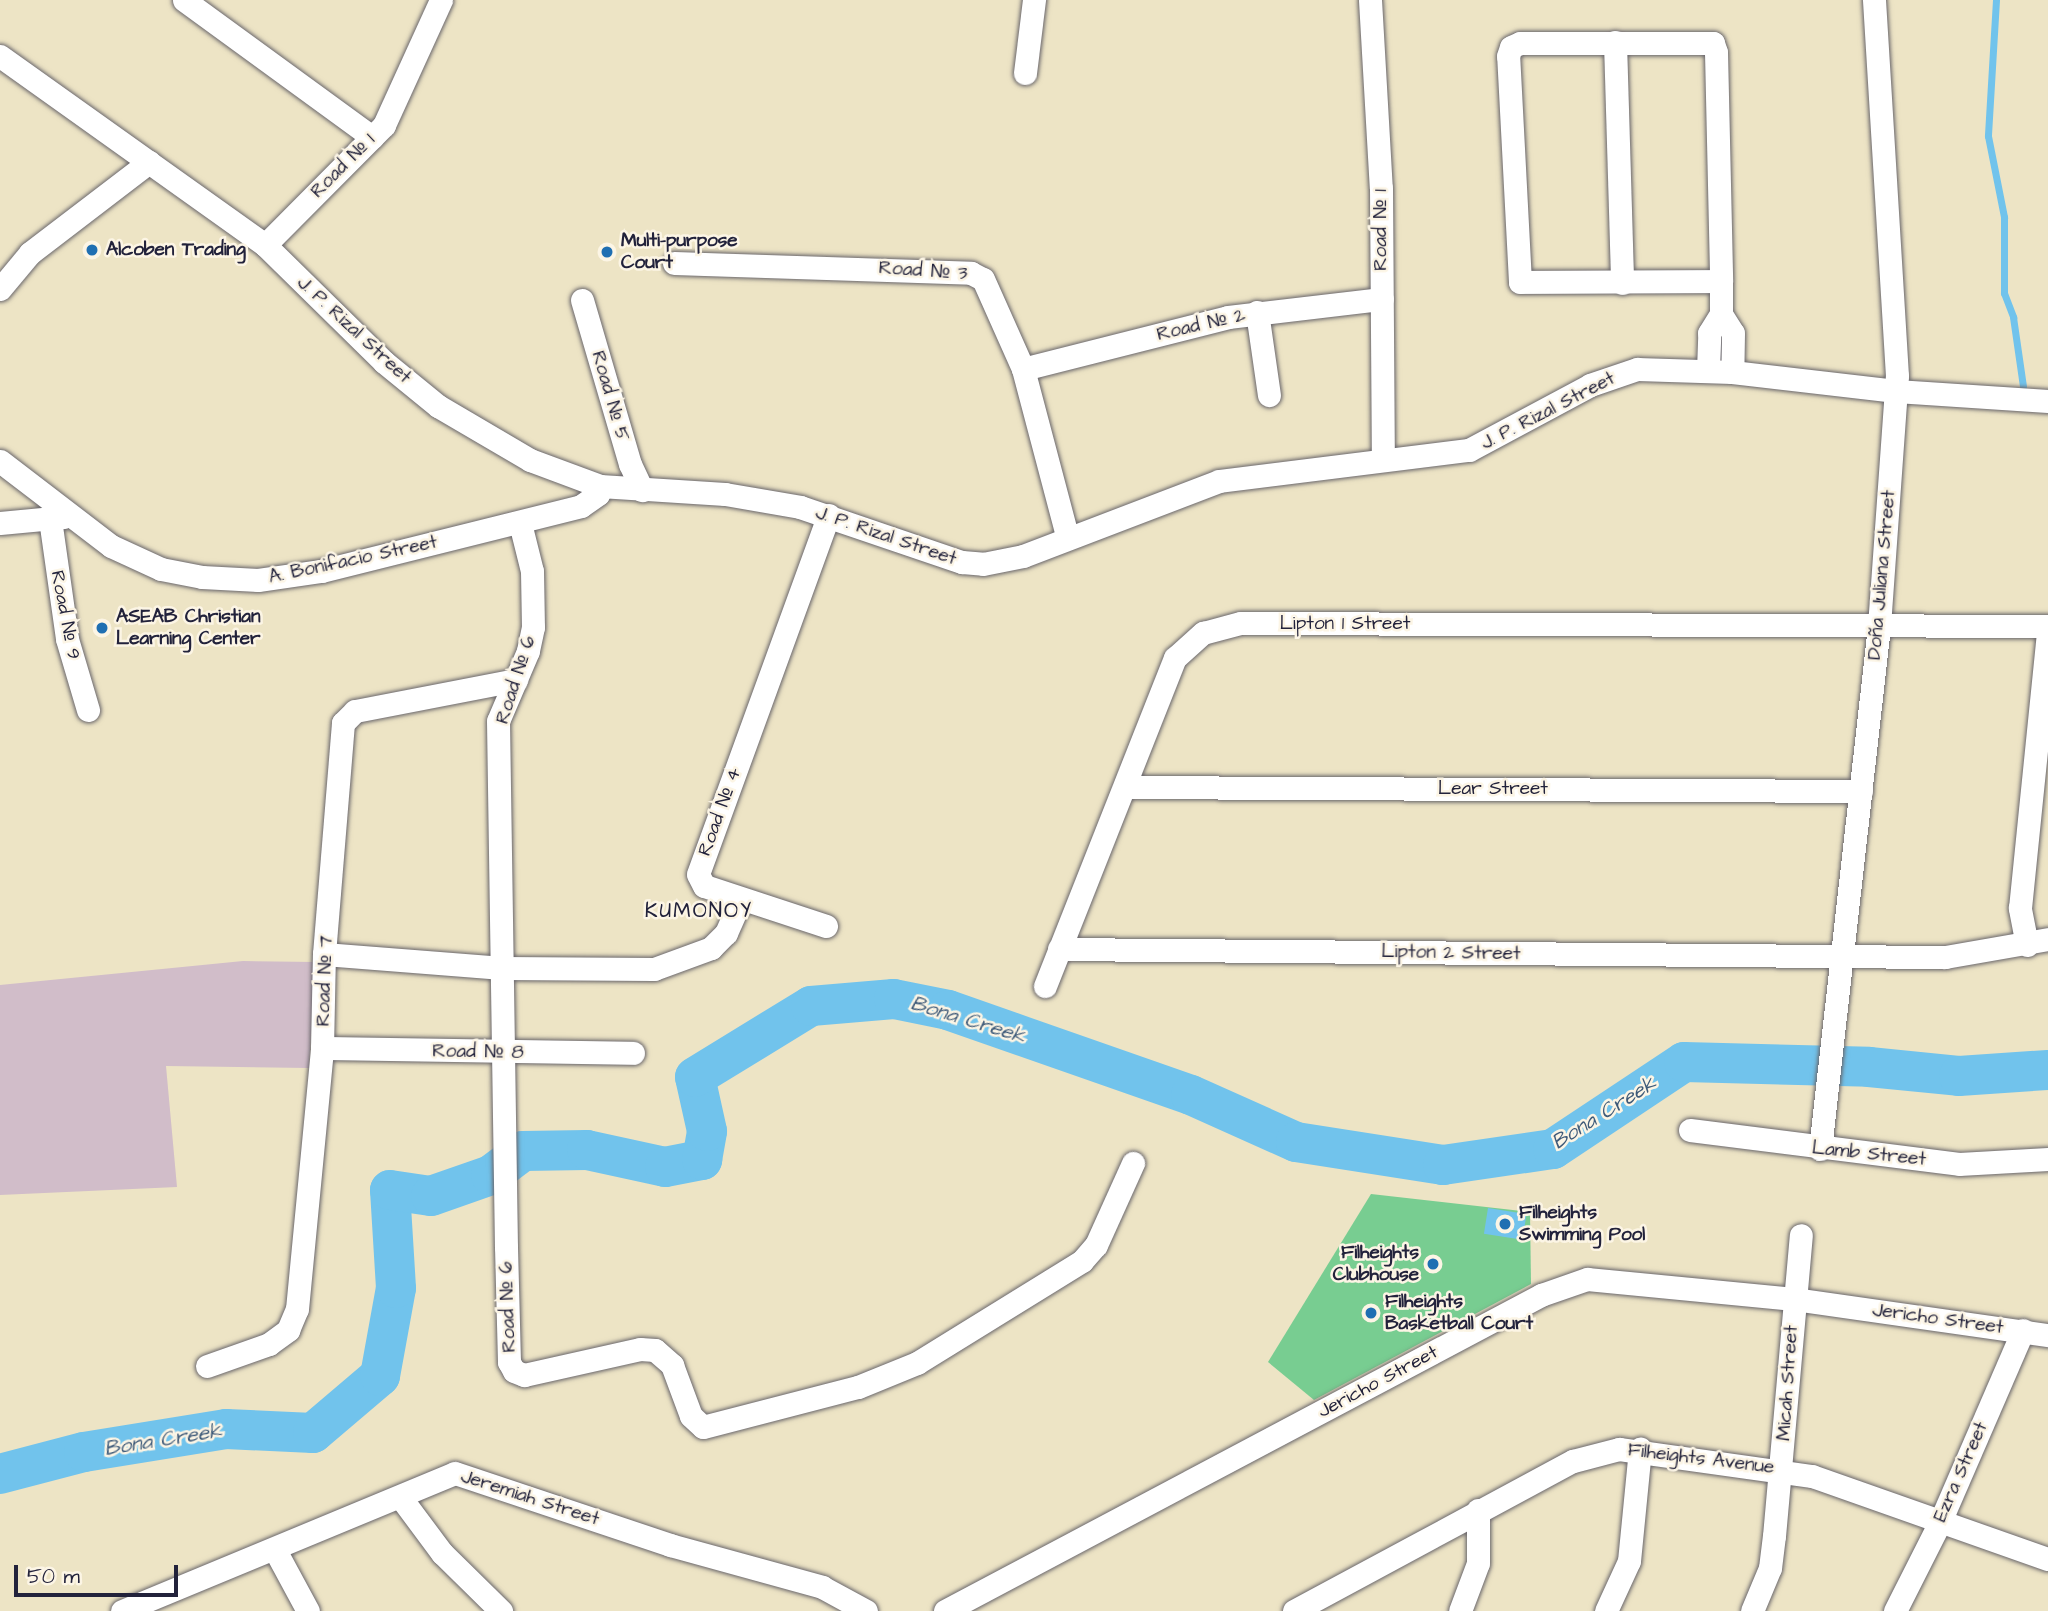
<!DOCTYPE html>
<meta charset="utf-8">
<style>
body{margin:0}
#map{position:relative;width:2048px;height:1611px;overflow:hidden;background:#ede4c5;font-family:"Architects Daughter",sans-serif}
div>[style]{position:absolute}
.industrial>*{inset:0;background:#d1bdc9}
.green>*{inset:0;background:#78cd91}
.water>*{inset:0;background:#71c3ec;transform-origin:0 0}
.stream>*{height:7px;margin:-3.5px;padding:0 3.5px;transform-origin:3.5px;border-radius:3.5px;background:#71c3ec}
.river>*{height:40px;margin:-20px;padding:0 20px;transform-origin:20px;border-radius:20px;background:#71c3ec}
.roads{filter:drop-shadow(0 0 2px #69666b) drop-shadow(0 0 2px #69666b)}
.minor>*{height:23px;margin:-11.5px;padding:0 11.5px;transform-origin:11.5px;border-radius:11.5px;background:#fff}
.dots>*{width:19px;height:19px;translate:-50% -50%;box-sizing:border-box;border:4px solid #fcf5e5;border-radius:50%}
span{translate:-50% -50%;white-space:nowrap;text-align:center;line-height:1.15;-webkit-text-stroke:5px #fcf5e5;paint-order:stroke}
.street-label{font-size:19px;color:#22223b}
.poi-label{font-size:19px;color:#22223b;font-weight:700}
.left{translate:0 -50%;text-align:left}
.right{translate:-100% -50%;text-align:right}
.neighbourhood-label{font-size:21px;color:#22223b;letter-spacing:2px}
.water-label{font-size:21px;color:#3e5a79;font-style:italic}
.scale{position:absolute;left:14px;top:1565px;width:164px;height:32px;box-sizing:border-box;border:4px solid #22223b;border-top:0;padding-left:9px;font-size:21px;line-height:24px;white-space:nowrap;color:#22223b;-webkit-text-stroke:5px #fcf5e5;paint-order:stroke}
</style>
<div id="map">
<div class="industrial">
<div style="clip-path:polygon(243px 961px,315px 962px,309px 1068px,166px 1066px,177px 1187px,0 1195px,0 985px)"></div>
</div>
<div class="green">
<div style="clip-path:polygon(1371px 1194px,1530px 1212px,1531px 1284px,1314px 1400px,1268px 1362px)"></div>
</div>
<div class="water">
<div style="left:1488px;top:1208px;width:39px;height:26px;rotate:9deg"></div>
</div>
<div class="stream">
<div style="left:1996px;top:0;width:136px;rotate:93.4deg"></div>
<div style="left:1988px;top:136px;width:83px;rotate:78.8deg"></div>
<div style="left:2004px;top:217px;width:76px;rotate:90deg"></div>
<div style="left:2004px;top:293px;width:26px;rotate:69deg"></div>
<div style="left:2013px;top:317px;width:70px;rotate:81.8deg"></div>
</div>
<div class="river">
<div style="left:0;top:1474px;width:87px;rotate:-14.7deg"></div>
<div style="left:84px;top:1452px;width:144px;rotate:-9.2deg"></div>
<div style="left:226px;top:1429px;width:87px;rotate:2.6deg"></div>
<div style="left:313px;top:1433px;width:88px;rotate:-40.4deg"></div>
<div style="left:380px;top:1376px;width:89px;rotate:-79.7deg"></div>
<div style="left:396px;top:1288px;width:98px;rotate:-93.5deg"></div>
<div style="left:390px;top:1190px;width:41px;rotate:8.3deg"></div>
<div style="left:431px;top:1196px;width:64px;rotate:-19.3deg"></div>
<div style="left:491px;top:1175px;width:40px;rotate:-37deg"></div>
<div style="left:523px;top:1151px;width:64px;rotate:-0.9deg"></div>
<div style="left:587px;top:1150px;width:80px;rotate:12.3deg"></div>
<div style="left:665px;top:1167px;width:38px;rotate:-11deg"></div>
<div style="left:702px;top:1160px;width:29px;rotate:-80deg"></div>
<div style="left:707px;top:1131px;width:55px;rotate:-102.5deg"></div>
<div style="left:695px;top:1077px;width:136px;rotate:-31.5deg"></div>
<div style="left:811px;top:1006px;width:83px;rotate:-4.8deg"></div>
<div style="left:894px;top:999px;width:55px;rotate:11.5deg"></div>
<div style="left:948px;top:1010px;width:257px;rotate:19.3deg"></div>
<div style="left:1191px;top:1095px;width:115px;rotate:24.1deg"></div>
<div style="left:1296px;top:1142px;width:149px;rotate:8.9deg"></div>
<div style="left:1443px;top:1165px;width:111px;rotate:-8.3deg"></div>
<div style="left:1553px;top:1149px;width:157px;rotate:-33.6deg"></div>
<div style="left:1684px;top:1062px;width:185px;rotate:1.5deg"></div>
<div style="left:1869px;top:1067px;width:90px;rotate:5.7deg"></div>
<div style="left:1959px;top:1076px;width:89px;rotate:-3.9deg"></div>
</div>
<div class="roads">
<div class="minor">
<div style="left:184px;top:0;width:233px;rotate:36.1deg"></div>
<div style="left:1370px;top:0;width:188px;rotate:86.7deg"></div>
<div style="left:1381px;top:188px;width:272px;rotate:89.6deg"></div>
<div style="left:1615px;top:42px;width:241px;rotate:88.3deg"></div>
<div style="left:0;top:56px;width:325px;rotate:35.5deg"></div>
<div style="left:265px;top:245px;width:167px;rotate:44.5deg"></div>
<div style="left:384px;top:362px;width:70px;rotate:39.2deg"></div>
<div style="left:438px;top:406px;width:107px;rotate:30.4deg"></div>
<div style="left:530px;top:460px;width:75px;rotate:20.4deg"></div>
<div style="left:600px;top:486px;width:125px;rotate:3.7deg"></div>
<div style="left:725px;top:494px;width:76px;rotate:9.8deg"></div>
<div style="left:800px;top:507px;width:171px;rotate:18.8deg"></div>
<div style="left:962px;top:562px;width:21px;rotate:5deg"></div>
<div style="left:983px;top:564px;width:41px;rotate:-11.3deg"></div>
<div style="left:1023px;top:556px;width:210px;rotate:-20.9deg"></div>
<div style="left:1219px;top:481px;width:252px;rotate:-7.1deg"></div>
<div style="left:1469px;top:450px;width:137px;rotate:-28.2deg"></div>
<div style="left:1590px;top:385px;width:50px;rotate:-18.8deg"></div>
<div style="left:1637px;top:369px;width:95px;rotate:1.8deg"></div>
<div style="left:1732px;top:372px;width:165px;rotate:6.6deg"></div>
<div style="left:1896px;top:391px;width:152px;rotate:3.8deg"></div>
<div style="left:1025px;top:73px;width:74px;rotate:-83deg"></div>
<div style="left:265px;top:245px;width:169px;rotate:-45.2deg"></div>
<div style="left:384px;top:125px;width:137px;rotate:-65.5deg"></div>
<div style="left:674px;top:263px;width:297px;rotate:1.9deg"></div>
<div style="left:971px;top:273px;width:13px;rotate:27deg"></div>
<div style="left:983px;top:279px;width:98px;rotate:66deg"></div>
<div style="left:1023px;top:369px;width:173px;rotate:75.2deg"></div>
<div style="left:1721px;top:281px;width:201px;rotate:179.7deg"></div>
<div style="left:1520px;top:282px;width:226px;rotate:-93deg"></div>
<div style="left:1508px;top:56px;width:9px;rotate:-72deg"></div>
<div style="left:1511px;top:47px;width:10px;rotate:-24deg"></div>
<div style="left:1520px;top:43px;width:193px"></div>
<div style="left:1713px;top:43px;width:9px;rotate:72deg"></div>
<div style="left:1716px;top:52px;width:229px;rotate:88.7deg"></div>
<div style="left:1721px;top:281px;width:33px;rotate:90deg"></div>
<div style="left:1721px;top:314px;width:22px;rotate:58deg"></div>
<div style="left:1733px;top:333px;width:39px;rotate:91deg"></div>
<div style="left:0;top:289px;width:47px;rotate:-50.2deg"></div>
<div style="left:30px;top:253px;width:150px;rotate:-37.4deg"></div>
<div style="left:582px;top:300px;width:171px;rotate:73.7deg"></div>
<div style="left:630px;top:464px;width:29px;rotate:65deg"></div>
<div style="left:1257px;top:312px;width:84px;rotate:81.8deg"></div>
<div style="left:1023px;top:369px;width:211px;rotate:-14.2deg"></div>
<div style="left:1228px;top:317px;width:155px;rotate:-6.7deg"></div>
<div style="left:1708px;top:371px;width:38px;rotate:-88deg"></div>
<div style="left:1709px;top:333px;width:22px;rotate:-58deg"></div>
<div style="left:0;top:461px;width:140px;rotate:37.4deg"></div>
<div style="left:111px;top:546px;width:55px;rotate:24.7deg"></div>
<div style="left:161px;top:569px;width:42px;rotate:11deg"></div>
<div style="left:202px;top:577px;width:56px;rotate:3.1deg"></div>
<div style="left:258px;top:580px;width:64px;rotate:-8.1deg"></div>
<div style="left:321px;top:571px;width:268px;rotate:-14deg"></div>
<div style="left:581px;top:506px;width:21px;rotate:-35deg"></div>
<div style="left:598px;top:494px;width:8px;rotate:-76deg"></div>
<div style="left:50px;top:519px;width:121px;rotate:81.9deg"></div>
<div style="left:67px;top:639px;width:74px;rotate:73.5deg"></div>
<div style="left:0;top:523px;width:64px;rotate:-5.4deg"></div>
<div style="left:520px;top:523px;width:49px;rotate:76deg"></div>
<div style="left:532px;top:571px;width:56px;rotate:89deg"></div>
<div style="left:533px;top:627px;width:25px;rotate:102deg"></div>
<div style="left:528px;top:651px;width:76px;rotate:113.2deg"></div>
<div style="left:498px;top:721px;width:526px;rotate:89.13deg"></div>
<div style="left:506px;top:1247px;width:115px;rotate:88.5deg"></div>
<div style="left:509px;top:1362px;width:10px;rotate:61deg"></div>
<div style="left:514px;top:1371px;width:11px;rotate:22deg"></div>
<div style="left:524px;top:1375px;width:119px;rotate:-12.6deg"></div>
<div style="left:640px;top:1349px;width:15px;rotate:4deg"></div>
<div style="left:655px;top:1350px;width:23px;rotate:41deg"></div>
<div style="left:672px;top:1365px;width:54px;rotate:69.6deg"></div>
<div style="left:691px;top:1416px;width:16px;rotate:43deg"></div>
<div style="left:703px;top:1427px;width:160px;rotate:-14.5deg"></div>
<div style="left:858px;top:1387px;width:64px;rotate:-22.1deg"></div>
<div style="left:917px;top:1363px;width:194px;rotate:-31.7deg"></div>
<div style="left:1082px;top:1261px;width:21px;rotate:-49deg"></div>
<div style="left:1096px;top:1245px;width:90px;rotate:-65.7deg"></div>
<div style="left:1125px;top:787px;width:736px;rotate:0.31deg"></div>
<div style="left:826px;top:926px;width:128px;rotate:-161.8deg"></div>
<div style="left:704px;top:886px;width:13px;rotate:-117deg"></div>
<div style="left:698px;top:874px;width:382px;rotate:-70deg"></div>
<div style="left:2027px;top:945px;width:38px;rotate:-101deg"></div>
<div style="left:2020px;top:908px;width:277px;rotate:-84.2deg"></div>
<div style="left:1059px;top:949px;width:886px;rotate:0.52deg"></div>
<div style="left:1945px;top:957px;width:105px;rotate:-9.9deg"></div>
<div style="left:324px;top:954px;width:179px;rotate:4.5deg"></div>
<div style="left:502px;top:968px;width:152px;rotate:0.4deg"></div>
<div style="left:654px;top:969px;width:61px;rotate:-20.2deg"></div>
<div style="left:711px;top:948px;width:21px;rotate:-45deg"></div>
<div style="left:726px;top:933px;width:37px;rotate:-66deg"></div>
<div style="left:1045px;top:986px;width:353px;rotate:-68.4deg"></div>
<div style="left:1175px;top:658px;width:38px;rotate:-42deg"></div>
<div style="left:1203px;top:633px;width:39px;rotate:-15deg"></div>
<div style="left:1241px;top:623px;width:807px;rotate:0.21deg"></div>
<div style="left:322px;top:1048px;width:311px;rotate:0.9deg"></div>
<div style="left:1690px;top:1130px;width:271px;rotate:7.2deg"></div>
<div style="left:1959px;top:1164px;width:89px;rotate:-3.2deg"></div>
<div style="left:1820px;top:1149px;width:526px;rotate:-83.56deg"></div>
<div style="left:1879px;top:626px;width:251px;rotate:-85.9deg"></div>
<div style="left:1897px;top:376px;width:377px;rotate:-93.5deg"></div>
<div style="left:207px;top:1366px;width:66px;rotate:-19.5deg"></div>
<div style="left:269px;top:1344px;width:24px;rotate:-36deg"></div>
<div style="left:288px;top:1330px;width:23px;rotate:-67deg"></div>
<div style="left:297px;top:1309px;width:262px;rotate:-84.5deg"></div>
<div style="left:322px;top:1048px;width:94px;rotate:-88.8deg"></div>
<div style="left:324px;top:954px;width:232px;rotate:-85.3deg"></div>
<div style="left:343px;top:723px;width:17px;rotate:-45deg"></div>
<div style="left:355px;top:711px;width:164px;rotate:-10.9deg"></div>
<div style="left:401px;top:1498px;width:69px;rotate:53.3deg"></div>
<div style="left:442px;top:1553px;width:83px;rotate:44.5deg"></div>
<div style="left:275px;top:1550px;width:69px;rotate:61.6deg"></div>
<div style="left:122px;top:1611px;width:360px;rotate:-22.5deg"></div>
<div style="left:455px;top:1473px;width:227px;rotate:18.5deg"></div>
<div style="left:670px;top:1545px;width:158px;rotate:15.4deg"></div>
<div style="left:822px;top:1587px;width:50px;rotate:28.6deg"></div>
<div style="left:945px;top:1611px;width:675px;rotate:-27.93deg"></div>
<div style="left:1541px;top:1295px;width:49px;rotate:-19.2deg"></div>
<div style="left:1587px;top:1279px;width:208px;rotate:5.5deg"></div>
<div style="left:1794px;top:1299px;width:257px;rotate:8.1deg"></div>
<div style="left:1294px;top:1611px;width:317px;rotate:-28.3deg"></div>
<div style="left:1573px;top:1461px;width:48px;rotate:-14.6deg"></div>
<div style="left:1619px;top:1449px;width:195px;rotate:8deg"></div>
<div style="left:1812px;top:1476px;width:250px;rotate:19.4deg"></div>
<div style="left:1460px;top:1611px;width:51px;rotate:-69.4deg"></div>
<div style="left:1478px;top:1563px;width:53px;rotate:-90deg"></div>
<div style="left:1606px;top:1611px;width:55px;rotate:-65.3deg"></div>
<div style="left:1629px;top:1561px;width:113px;rotate:-84.4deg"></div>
<div style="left:1752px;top:1611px;width:47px;rotate:-67.3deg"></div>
<div style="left:1770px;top:1568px;width:32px;rotate:-83deg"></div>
<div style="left:1774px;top:1536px;width:302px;rotate:-84.9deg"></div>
<div style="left:1895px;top:1611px;width:100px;rotate:-63.2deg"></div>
<div style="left:1940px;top:1522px;width:209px;rotate:-66.6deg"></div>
</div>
</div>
<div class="dots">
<div style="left:92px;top:250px;background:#1f6fb2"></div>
<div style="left:607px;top:252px;background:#1f6fb2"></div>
<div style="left:102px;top:628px;background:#1f6fb2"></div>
<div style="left:1505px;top:1224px;background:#1f6fb2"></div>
<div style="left:1433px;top:1264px;background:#1f6fb2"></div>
<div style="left:1371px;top:1313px;background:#1f6fb2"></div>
</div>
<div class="street-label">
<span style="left:343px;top:166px;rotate:-45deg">Road № 1</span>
<span style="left:1381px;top:230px;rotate:-90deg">Road № 1</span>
<span style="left:923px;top:271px;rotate:4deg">Road № 3</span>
<span style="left:1201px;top:325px;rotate:-13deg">Road № 2</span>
<span style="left:354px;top:330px;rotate:43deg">J. P. Rizal Street</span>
<span style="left:610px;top:396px;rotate:74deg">Road № 5</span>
<span style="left:1548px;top:411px;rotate:-27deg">J. P. Rizal Street</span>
<span style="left:886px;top:536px;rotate:19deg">J. P. Rizal Street</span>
<span style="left:353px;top:560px;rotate:-12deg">A. Bonifacio Street</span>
<span style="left:1882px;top:575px;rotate:-85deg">Doña Juliana Street</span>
<span style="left:65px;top:615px;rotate:79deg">Road № 9</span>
<span style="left:1345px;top:624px">Lipton 1 Street</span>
<span style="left:516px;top:680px;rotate:-72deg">Road № 6</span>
<span style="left:1493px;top:789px">Lear Street</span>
<span style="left:720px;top:812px;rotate:-70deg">Road № 4</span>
<span style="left:1451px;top:953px;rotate:1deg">Lipton 2 Street</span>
<span style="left:325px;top:981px;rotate:-88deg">Road № 7</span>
<span style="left:478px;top:1052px;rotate:1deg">Road № 8</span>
<span style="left:1869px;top:1154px;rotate:6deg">Lamb Street</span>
<span style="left:508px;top:1307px;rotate:-92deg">Road № 6</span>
<span style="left:1938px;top:1319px;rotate:8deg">Jericho Street</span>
<span style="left:1378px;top:1382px;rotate:-28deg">Jericho Street</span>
<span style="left:1788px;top:1383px;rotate:-86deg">Micah Street</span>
<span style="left:1701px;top:1459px;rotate:7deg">Filheights Avenue</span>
<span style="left:1961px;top:1472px;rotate:-66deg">Ezra Street</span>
<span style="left:530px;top:1498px;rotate:18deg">Jeremiah Street</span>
</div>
<div class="poi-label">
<span class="left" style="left:621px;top:252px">Multi-purpose<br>Court</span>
<span class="left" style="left:106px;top:250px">Alcoben Trading</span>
<span class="left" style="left:116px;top:628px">ASEAB Christian<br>Learning Center</span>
<span class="left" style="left:1519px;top:1224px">Filheights<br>Swimming Pool</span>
<span class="right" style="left:1419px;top:1264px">Filheights<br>Clubhouse</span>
<span class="left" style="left:1385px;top:1313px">Filheights<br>Basketball Court</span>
</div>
<div class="neighbourhood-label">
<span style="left:699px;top:911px">KUMONOY</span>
</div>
<div class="water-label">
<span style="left:968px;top:1020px;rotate:17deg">Bona Creek</span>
<span style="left:1604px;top:1113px;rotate:-32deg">Bona Creek</span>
<span style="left:163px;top:1440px;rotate:-9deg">Bona Creek</span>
</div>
<div class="scale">50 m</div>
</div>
